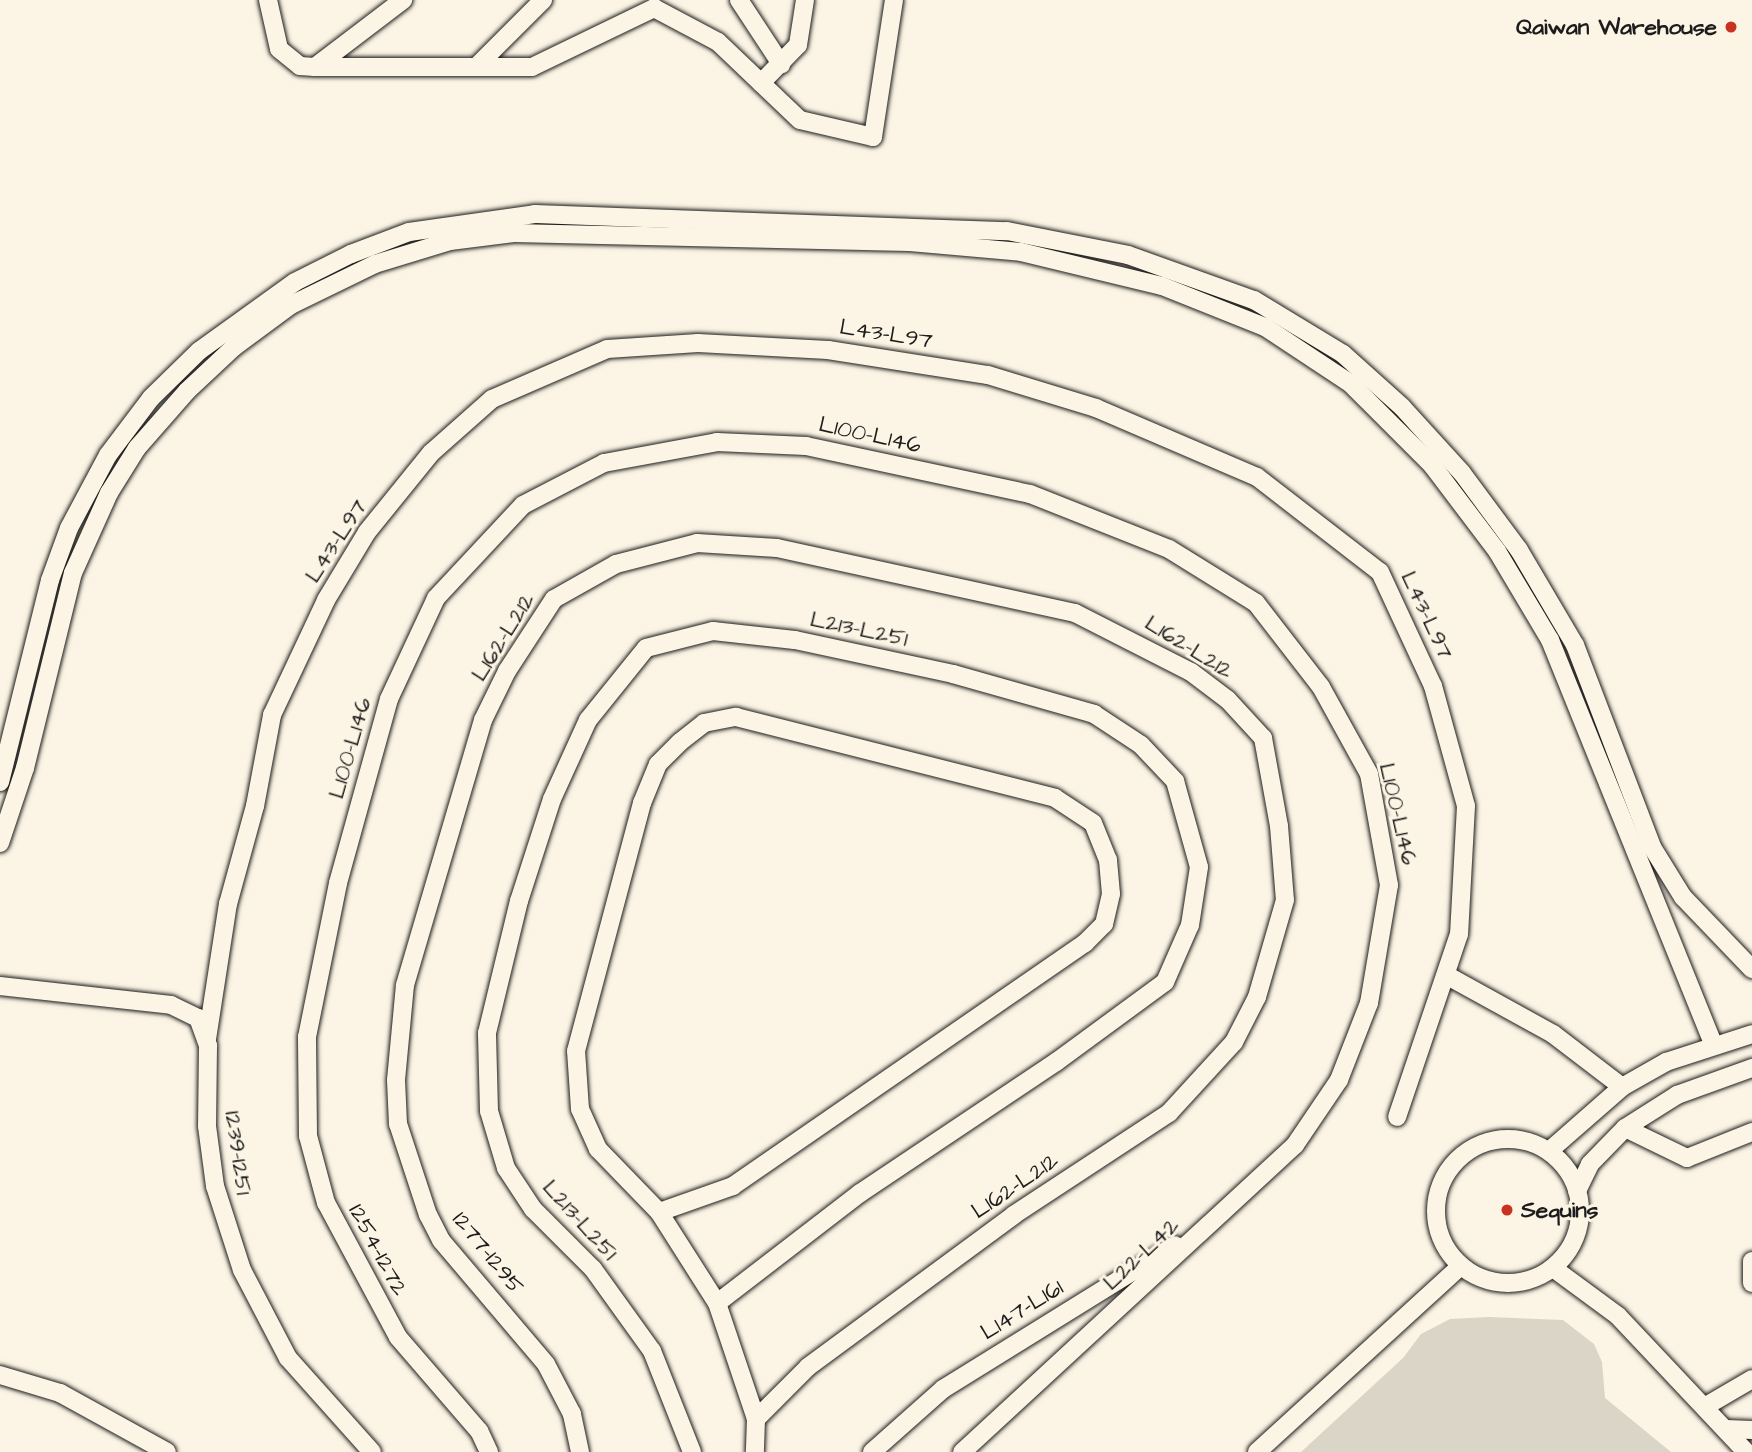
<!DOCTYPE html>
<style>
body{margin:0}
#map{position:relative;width:1752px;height:1452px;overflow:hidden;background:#fcf5e5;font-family:"Architects Daughter",sans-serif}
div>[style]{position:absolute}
.green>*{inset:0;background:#dbd5c8}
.roads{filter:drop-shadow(0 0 2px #1c1c1c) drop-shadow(0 0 2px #1c1c1c)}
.minor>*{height:18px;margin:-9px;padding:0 9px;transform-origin:9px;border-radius:9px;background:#fcf5e5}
.minor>.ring{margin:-9px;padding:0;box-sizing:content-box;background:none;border:18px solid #fcf5e5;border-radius:50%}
.dots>*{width:19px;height:19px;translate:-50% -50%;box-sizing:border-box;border:4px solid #fcf5e5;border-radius:50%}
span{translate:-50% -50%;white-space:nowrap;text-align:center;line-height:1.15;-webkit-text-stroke:6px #fcf5e5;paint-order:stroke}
.poi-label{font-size:23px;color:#1c1c1c;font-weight:700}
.right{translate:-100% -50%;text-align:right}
.left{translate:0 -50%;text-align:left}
.street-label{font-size:23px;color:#1c1c1c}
</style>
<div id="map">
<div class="green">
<div style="clip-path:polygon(1489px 1317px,1563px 1320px,1594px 1344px,1602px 1362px,1605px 1398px,1671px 1452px,1301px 1452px,1403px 1358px,1421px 1334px,1450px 1319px)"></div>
</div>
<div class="roads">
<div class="minor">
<div style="left:268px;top:0;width:50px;rotate:77.3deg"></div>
<div style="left:279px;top:49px;width:27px;rotate:39deg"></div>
<div style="left:300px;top:66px;width:15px;rotate:4deg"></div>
<div style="left:315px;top:67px;width:111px;rotate:-37.3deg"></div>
<div style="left:739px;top:0;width:77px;rotate:56.7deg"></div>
<div style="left:315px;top:67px;width:217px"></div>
<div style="left:532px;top:67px;width:136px;rotate:-25.8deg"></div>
<div style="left:654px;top:8px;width:72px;rotate:28deg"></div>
<div style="left:718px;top:42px;width:113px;rotate:43.6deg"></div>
<div style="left:800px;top:120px;width:75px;rotate:13.1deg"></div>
<div style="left:873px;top:137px;width:139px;rotate:-81.3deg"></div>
<div style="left:476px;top:67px;width:95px;rotate:-45deg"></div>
<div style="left:761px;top:83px;width:53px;rotate:-45.8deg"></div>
<div style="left:798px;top:45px;width:46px;rotate:-81.2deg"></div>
<div style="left:0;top:782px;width:208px;rotate:-76.1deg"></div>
<div style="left:50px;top:580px;width:55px;rotate:-69.9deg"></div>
<div style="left:69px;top:528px;width:83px;rotate:-61.9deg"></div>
<div style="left:108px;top:455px;width:71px;rotate:-53deg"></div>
<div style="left:151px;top:398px;width:67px;rotate:-44.4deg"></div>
<div style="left:199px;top:351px;width:118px;rotate:-35.7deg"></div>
<div style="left:295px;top:282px;width:63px;rotate:-26.6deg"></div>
<div style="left:351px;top:254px;width:62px;rotate:-20.8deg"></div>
<div style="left:409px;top:232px;width:127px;rotate:-8.1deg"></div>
<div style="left:535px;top:214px;width:472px;rotate:2.1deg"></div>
<div style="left:1007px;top:231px;width:123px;rotate:11.2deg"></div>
<div style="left:1128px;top:255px;width:134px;rotate:19.7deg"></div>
<div style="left:1254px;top:300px;width:104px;rotate:31.2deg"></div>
<div style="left:1343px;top:354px;width:79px;rotate:41.9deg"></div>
<div style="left:1402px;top:407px;width:89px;rotate:47.7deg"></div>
<div style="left:1462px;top:473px;width:96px;rotate:53.5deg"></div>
<div style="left:1519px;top:550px;width:110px;rotate:59.5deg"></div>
<div style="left:1575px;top:645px;width:216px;rotate:69.1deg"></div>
<div style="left:1652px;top:847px;width:59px;rotate:58.2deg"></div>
<div style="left:1683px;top:897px;width:100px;rotate:46.2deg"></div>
<div style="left:0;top:843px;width:79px;rotate:-71.6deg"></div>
<div style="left:25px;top:768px;width:201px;rotate:-76.2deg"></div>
<div style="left:73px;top:573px;width:88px;rotate:-65.8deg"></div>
<div style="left:109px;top:493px;width:53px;rotate:-58.1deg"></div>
<div style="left:137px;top:448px;width:76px;rotate:-48.7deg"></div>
<div style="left:187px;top:391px;width:64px;rotate:-43.1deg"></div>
<div style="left:234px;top:347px;width:71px;rotate:-36.4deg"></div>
<div style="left:291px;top:305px;width:93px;rotate:-26deg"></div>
<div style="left:375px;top:264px;width:78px;rotate:-17deg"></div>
<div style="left:450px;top:241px;width:64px;rotate:-7.1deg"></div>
<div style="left:514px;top:233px;width:396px;rotate:1.3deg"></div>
<div style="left:910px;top:242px;width:111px;rotate:5.1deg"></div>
<div style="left:1021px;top:252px;width:145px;rotate:13.6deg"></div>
<div style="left:1162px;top:286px;width:111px;rotate:21.7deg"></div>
<div style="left:1265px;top:327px;width:103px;rotate:33.5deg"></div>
<div style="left:1351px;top:384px;width:115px;rotate:45deg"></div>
<div style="left:1432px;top:465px;width:108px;rotate:52.9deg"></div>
<div style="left:1497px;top:551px;width:104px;rotate:59.2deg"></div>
<div style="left:1550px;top:640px;width:436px;rotate:68deg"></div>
<div style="left:1446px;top:975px;width:122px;rotate:28.9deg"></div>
<div style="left:1553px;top:1034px;width:87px;rotate:37.5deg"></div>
<div style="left:0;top:986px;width:172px;rotate:6.3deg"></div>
<div style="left:171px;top:1005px;width:30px;rotate:26deg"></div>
<div style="left:198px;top:1018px;width:30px;rotate:70deg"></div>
<div style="left:208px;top:1046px;width:80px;rotate:90.7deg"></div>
<div style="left:207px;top:1126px;width:61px;rotate:82.4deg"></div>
<div style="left:215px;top:1186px;width:88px;rotate:72.2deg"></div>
<div style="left:242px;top:1270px;width:99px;rotate:62.4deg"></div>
<div style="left:288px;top:1358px;width:126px;rotate:48.2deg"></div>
<div style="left:207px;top:1039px;width:137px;rotate:-81.2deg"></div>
<div style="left:228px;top:904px;width:102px;rotate:-74.6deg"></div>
<div style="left:255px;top:806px;width:93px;rotate:-79.4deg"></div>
<div style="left:272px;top:715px;width:127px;rotate:-64.8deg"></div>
<div style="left:326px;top:600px;width:79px;rotate:-58.9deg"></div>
<div style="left:367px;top:532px;width:102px;rotate:-51deg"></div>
<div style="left:431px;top:453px;width:81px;rotate:-41.5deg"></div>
<div style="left:492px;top:399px;width:125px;rotate:-23.5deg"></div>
<div style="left:607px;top:349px;width:91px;rotate:-3.8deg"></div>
<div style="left:698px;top:343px;width:130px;rotate:3.1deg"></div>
<div style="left:828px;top:350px;width:162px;rotate:8.9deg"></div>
<div style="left:988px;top:375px;width:113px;rotate:17deg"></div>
<div style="left:1096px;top:408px;width:175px;rotate:23.2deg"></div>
<div style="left:1257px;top:477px;width:155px;rotate:37.7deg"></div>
<div style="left:1380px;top:572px;width:126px;rotate:65.1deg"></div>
<div style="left:1433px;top:686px;width:124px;rotate:74.6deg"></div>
<div style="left:1466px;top:806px;width:128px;rotate:93.1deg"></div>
<div style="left:1459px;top:934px;width:193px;rotate:108.7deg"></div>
<div style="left:1625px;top:1128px;width:69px;rotate:25.8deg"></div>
<div style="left:1687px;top:1158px;width:70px;rotate:-21.8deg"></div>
<div class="ring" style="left:1436px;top:1139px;width:126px;height:126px"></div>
<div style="left:1549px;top:1151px;width:97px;rotate:-41.2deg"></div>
<div style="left:1622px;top:1087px;width:51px;rotate:-29.6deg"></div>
<div style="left:1666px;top:1062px;width:90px;rotate:-18deg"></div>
<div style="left:1577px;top:1191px;width:30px;rotate:-64deg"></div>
<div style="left:1590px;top:1164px;width:50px;rotate:-45.8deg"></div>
<div style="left:1625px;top:1128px;width:62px;rotate:-32.4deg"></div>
<div style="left:1677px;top:1095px;width:80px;rotate:-19.8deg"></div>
<div style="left:659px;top:1212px;width:88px;rotate:-134.1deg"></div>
<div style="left:598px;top:1149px;width:44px;rotate:-114.2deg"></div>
<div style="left:580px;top:1109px;width:58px;rotate:-93.9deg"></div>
<div style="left:576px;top:1051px;width:257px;rotate:-75.1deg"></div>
<div style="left:642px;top:803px;width:42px;rotate:-67.7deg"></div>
<div style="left:658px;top:764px;width:31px;rotate:-45deg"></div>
<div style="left:680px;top:742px;width:31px;rotate:-38deg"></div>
<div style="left:704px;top:723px;width:33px;rotate:-11deg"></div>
<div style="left:736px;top:717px;width:329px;rotate:14.2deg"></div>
<div style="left:1055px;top:798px;width:45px;rotate:33.3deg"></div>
<div style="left:1093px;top:823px;width:40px;rotate:68deg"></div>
<div style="left:1108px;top:860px;width:34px;rotate:85deg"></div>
<div style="left:1111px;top:894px;width:31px;rotate:103deg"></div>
<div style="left:1104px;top:924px;width:27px;rotate:135deg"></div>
<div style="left:1085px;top:943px;width:428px;rotate:145.4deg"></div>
<div style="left:733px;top:1186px;width:78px;rotate:160.6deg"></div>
<div style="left:659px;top:1212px;width:108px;rotate:57.5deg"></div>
<div style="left:717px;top:1303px;width:122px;rotate:71.4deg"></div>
<div style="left:1752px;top:1261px;width:22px;rotate:90deg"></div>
<div style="left:1553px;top:1268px;width:81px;rotate:36.4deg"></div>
<div style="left:1618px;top:1316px;width:187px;rotate:46.7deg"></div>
<div style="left:0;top:1375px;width:63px;rotate:16.7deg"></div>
<div style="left:60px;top:1393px;width:122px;rotate:28.9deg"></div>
<div style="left:1706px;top:1406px;width:53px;rotate:-30.4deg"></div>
<div style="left:1726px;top:1429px;width:26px;rotate:2deg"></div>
<div style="left:489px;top:1452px;width:23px;rotate:-115deg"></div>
<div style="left:479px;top:1431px;width:124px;rotate:-130.8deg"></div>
<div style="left:398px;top:1337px;width:152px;rotate:-118.2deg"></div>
<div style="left:326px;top:1203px;width:69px;rotate:-105deg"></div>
<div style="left:308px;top:1136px;width:99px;rotate:-90.6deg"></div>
<div style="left:307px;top:1037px;width:157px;rotate:-78.6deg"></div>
<div style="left:338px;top:883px;width:191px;rotate:-74.5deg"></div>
<div style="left:389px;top:699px;width:111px;rotate:-65deg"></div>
<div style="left:436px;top:598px;width:127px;rotate:-46.9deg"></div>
<div style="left:523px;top:505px;width:91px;rotate:-27.4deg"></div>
<div style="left:604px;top:463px;width:115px;rotate:-10.5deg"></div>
<div style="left:717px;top:442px;width:89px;rotate:2.6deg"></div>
<div style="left:806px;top:446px;width:229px;rotate:12.1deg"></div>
<div style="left:1030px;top:494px;width:149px;rotate:21.6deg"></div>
<div style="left:1169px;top:549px;width:102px;rotate:31.8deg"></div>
<div style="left:1256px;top:603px;width:106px;rotate:52.3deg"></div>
<div style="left:1321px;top:687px;width:99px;rotate:61.1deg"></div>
<div style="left:1369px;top:774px;width:113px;rotate:79.8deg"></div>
<div style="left:1389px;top:885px;width:120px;rotate:99.6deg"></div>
<div style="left:1369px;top:1003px;width:83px;rotate:111.3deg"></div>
<div style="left:1339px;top:1080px;width:78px;rotate:124.1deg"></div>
<div style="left:1295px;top:1145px;width:453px;rotate:137.3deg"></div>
<div style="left:580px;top:1452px;width:39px;rotate:-102deg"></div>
<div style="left:572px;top:1414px;width:56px;rotate:-117.5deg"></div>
<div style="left:546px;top:1364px;width:162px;rotate:-130.3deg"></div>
<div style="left:441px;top:1240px;width:28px;rotate:-117deg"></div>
<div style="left:428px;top:1215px;width:96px;rotate:-108.2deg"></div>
<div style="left:398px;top:1124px;width:44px;rotate:-92.6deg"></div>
<div style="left:396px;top:1080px;width:95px;rotate:-84.6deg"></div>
<div style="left:405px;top:985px;width:276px;rotate:-73.6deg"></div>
<div style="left:483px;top:720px;width:55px;rotate:-63.9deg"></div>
<div style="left:507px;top:671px;width:86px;rotate:-56.9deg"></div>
<div style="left:554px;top:599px;width:71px;rotate:-29.4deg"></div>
<div style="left:616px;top:564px;width:84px;rotate:-14.5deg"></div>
<div style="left:697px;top:543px;width:80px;rotate:3.6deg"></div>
<div style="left:777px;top:548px;width:305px;rotate:12.3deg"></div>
<div style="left:1075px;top:613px;width:130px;rotate:27deg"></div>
<div style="left:1191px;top:672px;width:46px;rotate:37.1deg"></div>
<div style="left:1228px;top:700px;width:52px;rotate:47.4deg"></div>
<div style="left:1263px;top:738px;width:89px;rotate:79.7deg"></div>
<div style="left:1279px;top:826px;width:74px;rotate:85.4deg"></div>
<div style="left:1285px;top:900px;width:101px;rotate:106.1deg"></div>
<div style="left:1257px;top:997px;width:51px;rotate:117.1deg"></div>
<div style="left:1234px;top:1042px;width:96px;rotate:132.5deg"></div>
<div style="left:1169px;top:1113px;width:186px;rotate:146.7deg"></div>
<div style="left:1014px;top:1215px;width:256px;rotate:143.6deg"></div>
<div style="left:808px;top:1367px;width:74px;rotate:135deg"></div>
<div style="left:756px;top:1419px;width:33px;rotate:92deg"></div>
<div style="left:692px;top:1452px;width:109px;rotate:-111.6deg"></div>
<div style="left:652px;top:1351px;width:101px;rotate:-125.7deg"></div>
<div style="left:593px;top:1269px;width:85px;rotate:-135deg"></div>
<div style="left:533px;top:1209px;width:49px;rotate:-123.4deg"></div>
<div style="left:506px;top:1168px;width:59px;rotate:-106.6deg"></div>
<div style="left:489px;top:1111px;width:78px;rotate:-91.5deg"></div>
<div style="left:487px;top:1033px;width:136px;rotate:-76.4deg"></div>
<div style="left:519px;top:901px;width:107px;rotate:-72.1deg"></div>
<div style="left:552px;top:799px;width:87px;rotate:-65.5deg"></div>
<div style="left:588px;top:720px;width:92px;rotate:-51.1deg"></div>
<div style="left:646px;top:648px;width:69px;rotate:-14.2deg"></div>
<div style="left:713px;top:631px;width:82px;rotate:6.3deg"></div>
<div style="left:795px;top:640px;width:162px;rotate:12.1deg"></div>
<div style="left:953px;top:674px;width:147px;rotate:15.8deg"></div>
<div style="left:1094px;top:714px;width:56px;rotate:33.4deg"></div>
<div style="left:1141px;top:745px;width:50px;rotate:46.6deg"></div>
<div style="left:1175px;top:781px;width:89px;rotate:74.4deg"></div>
<div style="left:1199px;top:867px;width:59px;rotate:98.8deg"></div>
<div style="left:1190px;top:925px;width:62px;rotate:113.7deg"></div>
<div style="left:1165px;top:982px;width:135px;rotate:143.7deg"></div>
<div style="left:1056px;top:1062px;width:236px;rotate:146.2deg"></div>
<div style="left:860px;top:1193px;width:180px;rotate:142.4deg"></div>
<div style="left:872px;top:1452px;width:95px;rotate:-41.6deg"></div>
<div style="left:943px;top:1389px;width:273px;rotate:-31.8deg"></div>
<div style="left:1257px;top:1452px;width:276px;rotate:-42.4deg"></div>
</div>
</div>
<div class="dots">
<div style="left:1731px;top:27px;background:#c8321e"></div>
<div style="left:1507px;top:1210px;background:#c8321e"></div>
</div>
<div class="poi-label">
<span class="right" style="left:1717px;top:27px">Qaiwan Warehouse</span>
<span class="left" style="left:1521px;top:1210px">Sequins</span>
</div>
<div class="street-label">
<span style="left:886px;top:334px;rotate:9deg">L43-L97</span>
<span style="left:870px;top:435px;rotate:12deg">L100-L146</span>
<span style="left:336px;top:541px;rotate:-57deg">L43-L97</span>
<span style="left:1427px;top:615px;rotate:65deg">L43-L97</span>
<span style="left:859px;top:629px;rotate:12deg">L213-L251</span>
<span style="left:503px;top:637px;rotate:-58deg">L162-L212</span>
<span style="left:1189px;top:647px;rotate:32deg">L162-L212</span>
<span style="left:350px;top:748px;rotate:-74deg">L100-L146</span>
<span style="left:1398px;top:814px;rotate:77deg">L100-L146</span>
<span style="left:238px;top:1153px;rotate:82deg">I239-I251</span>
<span style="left:1015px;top:1186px;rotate:-34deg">L162-L212</span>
<span style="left:580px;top:1220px;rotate:48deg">L213-L251</span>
<span style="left:378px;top:1250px;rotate:62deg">I254-I272</span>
<span style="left:488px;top:1253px;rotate:51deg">I277-I295</span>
<span style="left:1141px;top:1254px;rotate:-43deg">L22-L42</span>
<span style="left:1022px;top:1310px;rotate:-32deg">L147-L161</span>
</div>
</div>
